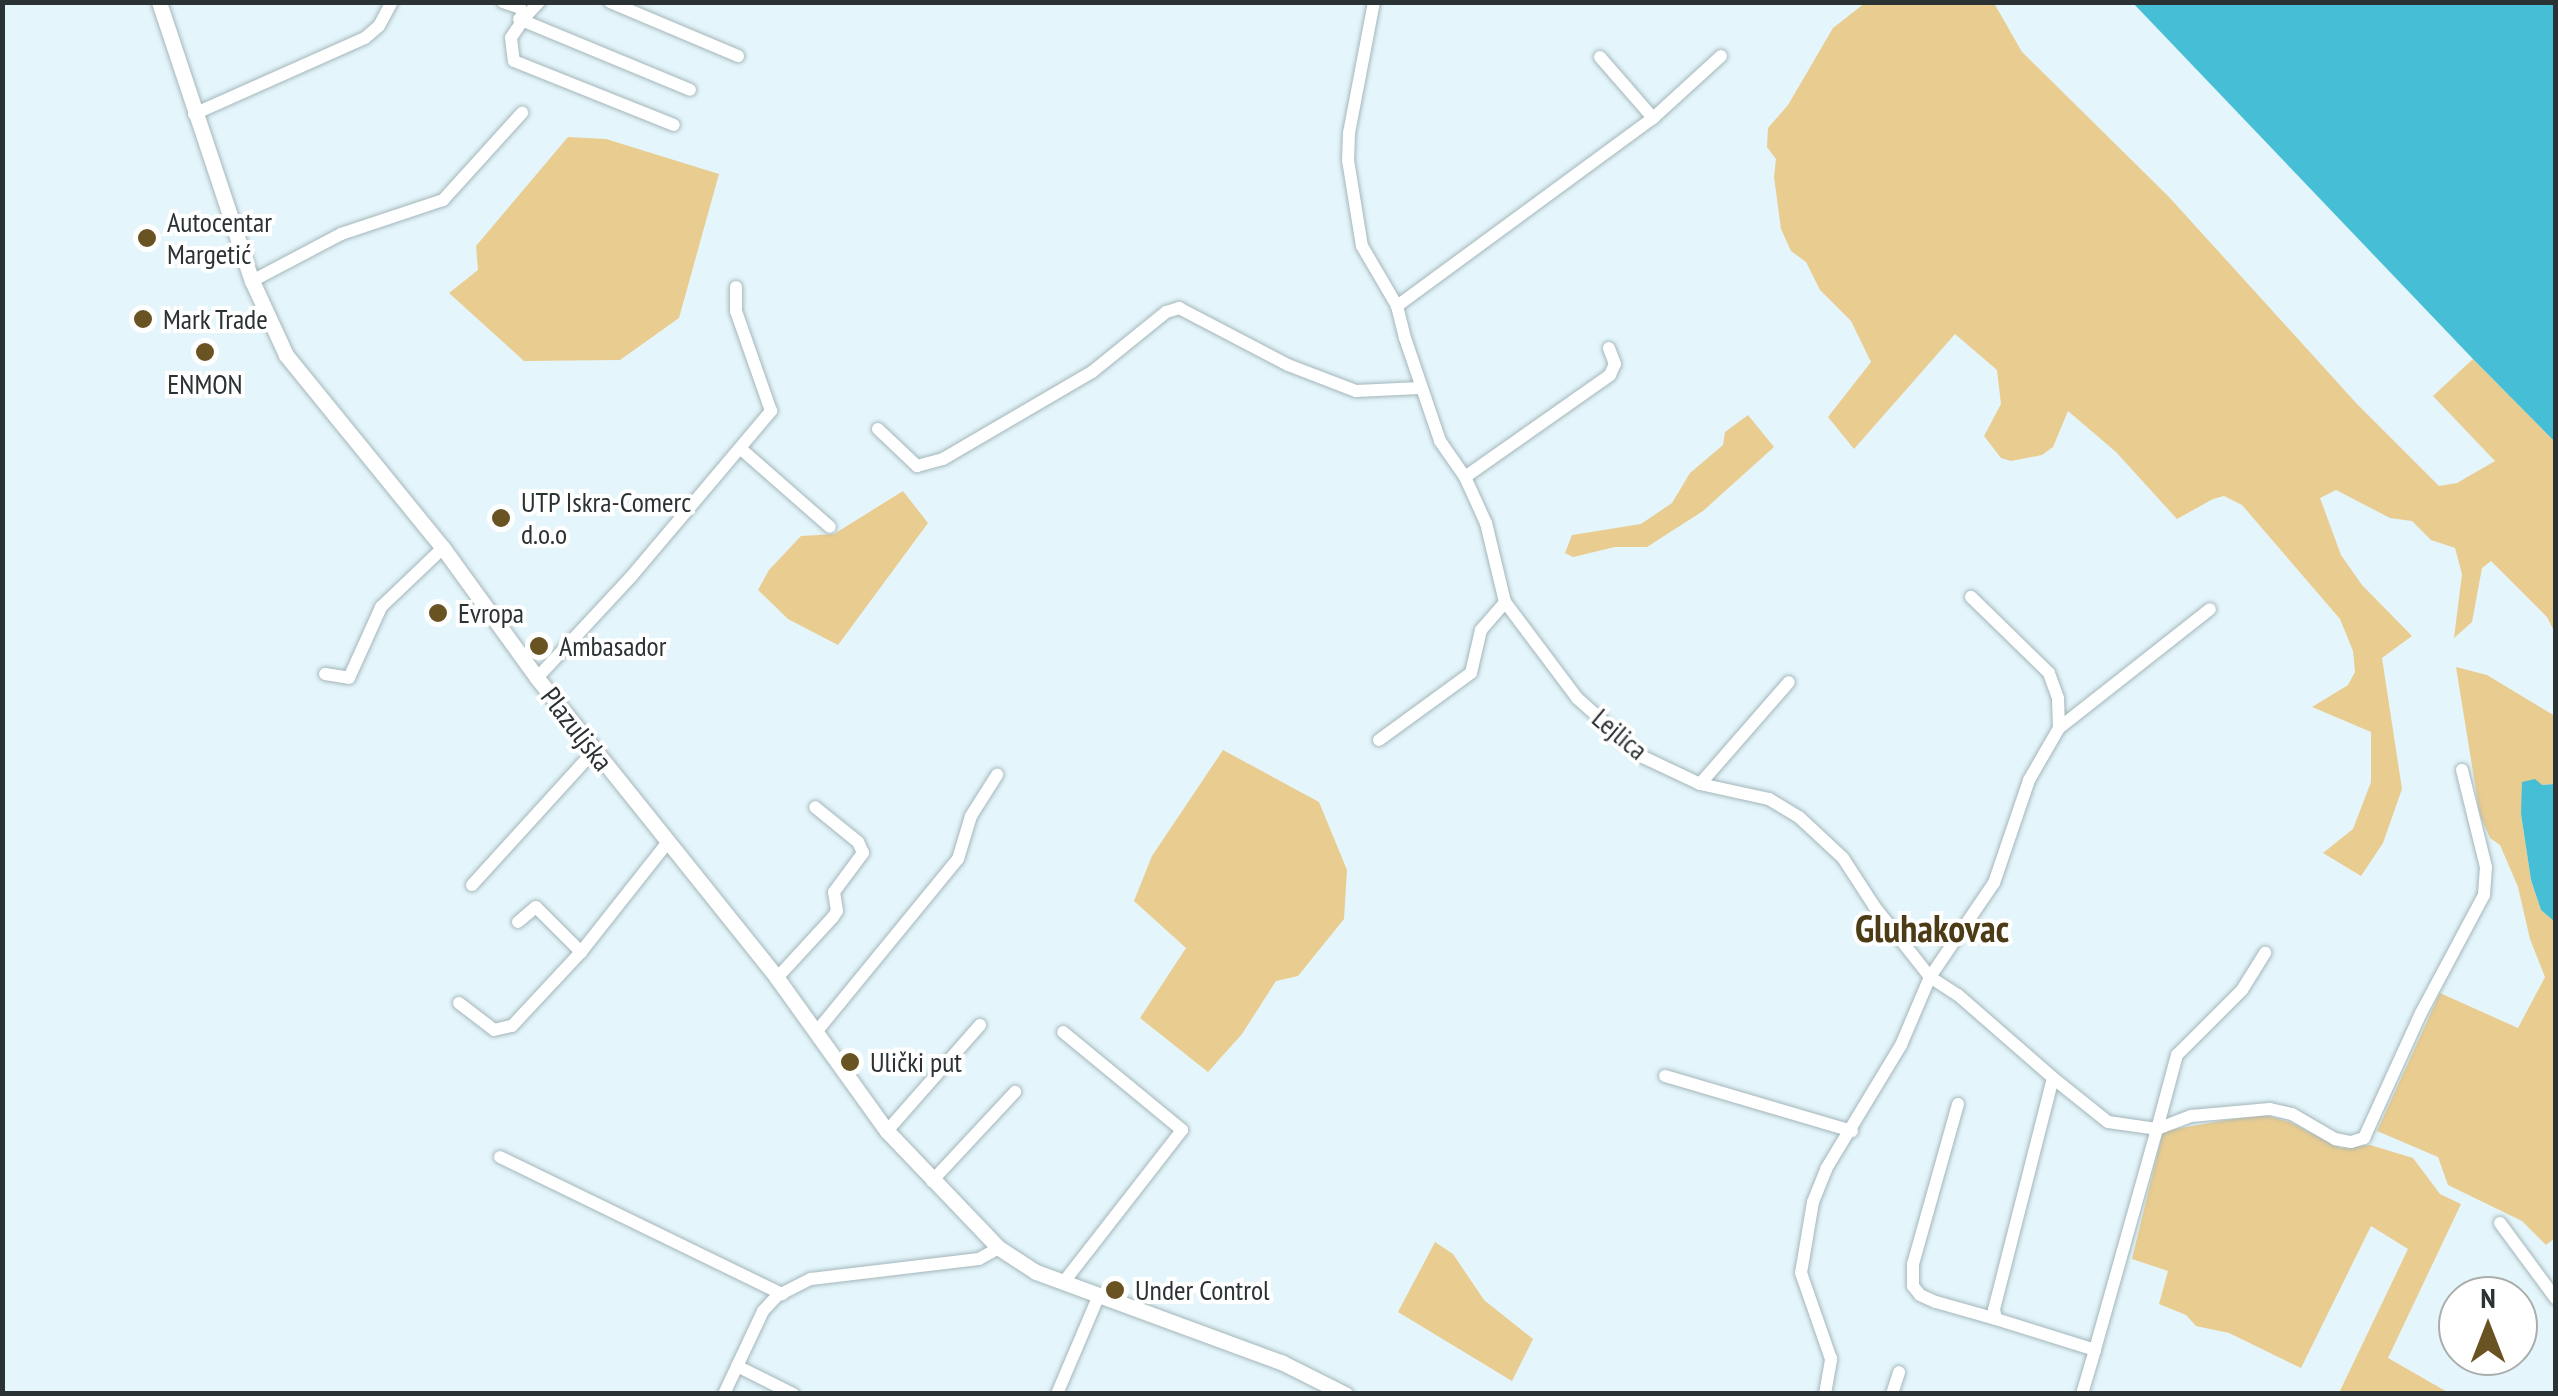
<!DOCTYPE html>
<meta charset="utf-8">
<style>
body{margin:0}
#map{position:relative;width:2558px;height:1396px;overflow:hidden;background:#e4f6fb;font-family:"PT Sans Narrow",sans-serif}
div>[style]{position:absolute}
.green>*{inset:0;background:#e9cc90}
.water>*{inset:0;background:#46bed5}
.roads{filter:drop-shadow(0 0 2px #a4b6ba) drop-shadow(0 0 2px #a4b6ba)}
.minor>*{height:12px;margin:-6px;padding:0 6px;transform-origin:6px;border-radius:6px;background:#fff}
.major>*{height:15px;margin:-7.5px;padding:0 7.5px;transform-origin:7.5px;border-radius:7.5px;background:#fff}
.dots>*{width:28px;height:28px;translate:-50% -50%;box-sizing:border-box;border:5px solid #fff;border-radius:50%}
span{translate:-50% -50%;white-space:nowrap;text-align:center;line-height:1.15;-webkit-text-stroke:8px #fff;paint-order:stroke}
.poi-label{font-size:28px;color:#2b3234}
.left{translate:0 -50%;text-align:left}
.street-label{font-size:28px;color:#2b3234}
.district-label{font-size:38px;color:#4c3b14;font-weight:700}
.frame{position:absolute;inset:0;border:5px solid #2b3234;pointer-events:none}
.north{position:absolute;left:2438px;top:1276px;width:100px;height:100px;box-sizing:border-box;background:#fff;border:2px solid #aaadae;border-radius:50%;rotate:0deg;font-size:28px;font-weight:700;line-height:40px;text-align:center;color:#2b3234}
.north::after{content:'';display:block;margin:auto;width:35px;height:45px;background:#695323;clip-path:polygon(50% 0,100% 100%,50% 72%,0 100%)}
</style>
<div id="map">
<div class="green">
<div style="clip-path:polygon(1865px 3px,1994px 3px,2022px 52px,2169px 197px,2357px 404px,2439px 486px,2457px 483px,2495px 461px,2433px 396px,2473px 359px,2555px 442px,2555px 633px,2547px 617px,2491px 561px,2482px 568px,2472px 622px,2454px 638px,2462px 574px,2455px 548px,2431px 540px,2412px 521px,2390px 518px,2336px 490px,2320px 498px,2341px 555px,2362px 585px,2412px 636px,2382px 658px,2402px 789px,2383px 843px,2361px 876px,2323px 853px,2353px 829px,2371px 782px,2371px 732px,2312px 707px,2348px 685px,2355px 672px,2353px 651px,2340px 619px,2242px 505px,2224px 496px,2213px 499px,2177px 519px,2116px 452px,2068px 411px,2053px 447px,2042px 455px,2011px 461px,2001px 458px,1984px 436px,2001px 404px,1997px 370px,1955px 334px,1854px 449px,1828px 417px,1871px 362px,1851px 321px,1820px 290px,1806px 262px,1791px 251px,1781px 229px,1774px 177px,1776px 159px,1767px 147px,1768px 128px,1788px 105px,1833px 28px)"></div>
<div style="clip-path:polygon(568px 137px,606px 139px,719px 174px,679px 318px,620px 360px,524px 361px,449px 293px,478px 270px,476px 246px)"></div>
<div style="clip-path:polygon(1748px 415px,1774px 447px,1703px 511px,1647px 547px,1615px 547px,1573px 557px,1565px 553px,1572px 535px,1641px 524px,1672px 503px,1690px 473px,1723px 445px,1725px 432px)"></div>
<div style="clip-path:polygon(903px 491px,928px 523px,838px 645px,788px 619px,758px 590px,769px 570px,801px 536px,834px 534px)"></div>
<div style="clip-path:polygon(2456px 667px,2487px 675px,2555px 716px,2555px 784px,2542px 785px,2523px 801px,2521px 814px,2531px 880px,2541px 910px,2555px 922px,2555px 1238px,2546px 1245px,2522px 1221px,2448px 1185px,2438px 1157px,2377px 1131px,2440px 993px,2518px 1028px,2545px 977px,2530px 939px,2518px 887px,2500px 845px,2490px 838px,2480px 815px)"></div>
<div style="clip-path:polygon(1223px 750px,1319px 802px,1347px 870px,1344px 919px,1298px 976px,1276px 981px,1242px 1034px,1208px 1072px,1140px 1018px,1186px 948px,1134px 901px,1152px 856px)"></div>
<div style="clip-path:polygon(2262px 1114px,2290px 1122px,2340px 1148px,2370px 1145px,2413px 1158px,2440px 1194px,2461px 1204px,2388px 1358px,2449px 1393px,2339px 1393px,2408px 1249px,2371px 1226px,2301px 1368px,2229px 1333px,2196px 1326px,2186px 1315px,2159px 1304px,2168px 1271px,2132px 1259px,2163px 1131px)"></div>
<div style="clip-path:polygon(1435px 1242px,1453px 1254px,1484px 1300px,1533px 1339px,1512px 1381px,1398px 1312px)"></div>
</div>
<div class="water">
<div style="clip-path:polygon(2133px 3px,2555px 3px,2555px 442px,2473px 359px)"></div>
<div style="clip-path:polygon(2535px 779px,2542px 785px,2555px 784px,2555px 922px,2541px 910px,2531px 880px,2521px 814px,2522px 782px)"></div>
</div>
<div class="roads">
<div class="minor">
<div style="left:503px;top:2px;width:18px;rotate:19deg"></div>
<div style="left:520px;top:8px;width:10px;rotate:61deg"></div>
<div style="left:525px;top:17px;width:25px;rotate:124deg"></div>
<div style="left:511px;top:38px;width:23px;rotate:83deg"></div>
<div style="left:514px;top:61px;width:172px;rotate:21.8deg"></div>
<div style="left:610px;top:2px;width:139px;rotate:22.9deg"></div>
<div style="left:1374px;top:2px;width:133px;rotate:100.8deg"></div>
<div style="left:1349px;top:133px;width:27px;rotate:92deg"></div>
<div style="left:1348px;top:160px;width:87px;rotate:80.8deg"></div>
<div style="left:1362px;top:246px;width:69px;rotate:59.7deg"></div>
<div style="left:525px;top:17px;width:21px;rotate:-47deg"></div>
<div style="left:519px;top:19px;width:185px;rotate:22.5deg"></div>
<div style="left:1721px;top:56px;width:92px;rotate:137.6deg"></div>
<div style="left:1653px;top:118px;width:318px;rotate:143.7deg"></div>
<div style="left:1397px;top:306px;width:33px;rotate:76deg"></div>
<div style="left:1405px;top:338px;width:109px;rotate:71.2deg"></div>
<div style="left:1440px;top:441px;width:44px;rotate:55.2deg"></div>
<div style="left:1465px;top:477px;width:51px;rotate:65.5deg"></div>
<div style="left:1486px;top:523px;width:81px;rotate:76.5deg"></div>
<div style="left:1505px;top:602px;width:120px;rotate:53.1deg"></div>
<div style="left:1577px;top:698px;width:89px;rotate:41.8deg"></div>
<div style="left:1643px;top:757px;width:63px;rotate:25.3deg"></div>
<div style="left:1700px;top:784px;width:71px;rotate:12.3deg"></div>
<div style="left:1769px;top:799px;width:35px;rotate:31deg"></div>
<div style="left:1799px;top:817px;width:60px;rotate:43deg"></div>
<div style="left:1843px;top:858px;width:57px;rotate:57.1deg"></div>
<div style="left:1874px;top:906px;width:90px;rotate:51.7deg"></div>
<div style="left:1930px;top:977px;width:33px;rotate:33deg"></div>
<div style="left:1958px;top:995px;width:126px;rotate:41.1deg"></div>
<div style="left:2053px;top:1078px;width:238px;rotate:104.3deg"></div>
<div style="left:1994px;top:1309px;width:10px;rotate:79deg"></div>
<div style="left:1996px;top:1319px;width:104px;rotate:17.4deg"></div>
<div style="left:2095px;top:1350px;width:46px;rotate:106.5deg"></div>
<div style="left:1600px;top:57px;width:81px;rotate:49deg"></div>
<div style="left:194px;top:114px;width:187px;rotate:-24deg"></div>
<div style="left:365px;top:38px;width:18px;rotate:-41deg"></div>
<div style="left:379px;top:26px;width:27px;rotate:-62deg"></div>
<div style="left:252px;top:281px;width:101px;rotate:-27.8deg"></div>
<div style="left:341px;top:234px;width:108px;rotate:-18.4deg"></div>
<div style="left:443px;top:200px;width:118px;rotate:-47.8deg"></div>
<div style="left:878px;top:429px;width:54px;rotate:43.5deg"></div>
<div style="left:917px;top:466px;width:27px;rotate:-15deg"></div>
<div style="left:943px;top:459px;width:173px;rotate:-30.3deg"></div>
<div style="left:1092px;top:372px;width:95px;rotate:-39deg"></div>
<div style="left:1166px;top:312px;width:14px;rotate:-17deg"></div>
<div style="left:1179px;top:308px;width:123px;rotate:27.6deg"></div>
<div style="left:1288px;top:365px;width:73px;rotate:20.9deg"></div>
<div style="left:1356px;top:391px;width:64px;rotate:-2.7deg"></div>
<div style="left:741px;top:449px;width:118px;rotate:41.2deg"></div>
<div style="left:1465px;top:477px;width:177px;rotate:-35.1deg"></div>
<div style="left:1610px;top:375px;width:12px;rotate:-66deg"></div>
<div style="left:1615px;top:364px;width:17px;rotate:-111deg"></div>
<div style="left:325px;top:674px;width:24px;rotate:9deg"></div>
<div style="left:349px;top:678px;width:78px;rotate:-65.7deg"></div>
<div style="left:381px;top:607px;width:86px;rotate:-43.6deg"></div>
<div style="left:537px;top:678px;width:137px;rotate:-47.1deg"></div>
<div style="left:630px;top:578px;width:219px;rotate:-49.8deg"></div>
<div style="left:771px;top:411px;width:106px;rotate:-109.3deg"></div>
<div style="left:736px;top:311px;width:24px;rotate:-90deg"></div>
<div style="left:2059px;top:728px;width:192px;rotate:-38.2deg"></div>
<div style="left:1379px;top:740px;width:114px;rotate:-36.1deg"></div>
<div style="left:1471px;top:673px;width:44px;rotate:-76.9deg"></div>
<div style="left:1481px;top:630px;width:37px;rotate:-49deg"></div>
<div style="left:1700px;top:784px;width:135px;rotate:-48.9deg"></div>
<div style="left:472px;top:885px;width:181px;rotate:-47.7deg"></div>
<div style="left:518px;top:922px;width:23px;rotate:-40deg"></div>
<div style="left:536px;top:907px;width:64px;rotate:45deg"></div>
<div style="left:777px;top:978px;width:83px;rotate:-47.4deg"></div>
<div style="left:833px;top:917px;width:7px;rotate:-56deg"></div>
<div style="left:837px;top:911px;width:19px;rotate:-99deg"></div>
<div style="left:834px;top:892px;width:49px;rotate:-53.4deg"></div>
<div style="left:863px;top:853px;width:12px;rotate:-114deg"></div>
<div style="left:858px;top:842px;width:55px;rotate:-140.9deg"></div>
<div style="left:459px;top:1003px;width:44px;rotate:37.6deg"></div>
<div style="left:494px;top:1030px;width:18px;rotate:-13deg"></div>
<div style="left:512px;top:1026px;width:101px;rotate:-47deg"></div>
<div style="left:581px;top:952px;width:139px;rotate:-51.7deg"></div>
<div style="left:817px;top:1031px;width:222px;rotate:-50.7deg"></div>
<div style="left:958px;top:859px;width:45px;rotate:-73.2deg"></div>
<div style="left:971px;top:816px;width:49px;rotate:-57.6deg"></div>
<div style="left:1665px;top:1076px;width:195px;rotate:16.4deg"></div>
<div style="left:2053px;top:1078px;width:70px;rotate:38.7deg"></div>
<div style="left:2108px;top:1122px;width:49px;rotate:8.1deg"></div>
<div style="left:2157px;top:1129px;width:230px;rotate:105.7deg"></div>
<div style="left:1958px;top:1104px;width:166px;rotate:105.7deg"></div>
<div style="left:1913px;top:1264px;width:22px;rotate:90deg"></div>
<div style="left:1913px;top:1286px;width:11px;rotate:52deg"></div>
<div style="left:1920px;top:1295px;width:17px;rotate:24deg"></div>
<div style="left:1936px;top:1302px;width:62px;rotate:15.8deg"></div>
<div style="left:2157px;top:1129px;width:36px;rotate:-21deg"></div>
<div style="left:2191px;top:1116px;width:79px;rotate:-5.1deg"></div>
<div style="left:2270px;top:1109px;width:23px;rotate:13deg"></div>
<div style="left:2292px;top:1114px;width:50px;rotate:30.2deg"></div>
<div style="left:2335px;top:1139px;width:16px;rotate:11deg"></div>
<div style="left:2351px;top:1142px;width:14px;rotate:-17deg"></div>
<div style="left:2364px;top:1138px;width:137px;rotate:-65.5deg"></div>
<div style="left:2421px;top:1013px;width:134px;rotate:-61.9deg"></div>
<div style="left:2484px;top:895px;width:28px;rotate:-86deg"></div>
<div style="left:2486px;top:867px;width:100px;rotate:-103.9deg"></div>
<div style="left:2157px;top:1129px;width:77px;rotate:-74.9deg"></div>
<div style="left:2177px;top:1055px;width:92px;rotate:-45deg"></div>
<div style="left:2242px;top:990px;width:44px;rotate:-58.1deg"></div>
<div style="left:887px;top:1131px;width:141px;rotate:-48.7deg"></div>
<div style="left:500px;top:1157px;width:314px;rotate:25.9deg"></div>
<div style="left:932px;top:1181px;width:122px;rotate:-47deg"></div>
<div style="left:2500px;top:1223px;width:94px;rotate:53.6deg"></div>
<div style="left:1063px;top:1283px;width:194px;rotate:-52.1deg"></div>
<div style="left:1182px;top:1130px;width:154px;rotate:-140.5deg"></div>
<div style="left:737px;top:1366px;width:63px;rotate:26.6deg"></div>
<div style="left:724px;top:1394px;width:92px;rotate:-64.8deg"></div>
<div style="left:763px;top:1311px;width:21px;rotate:-47deg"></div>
<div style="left:777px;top:1296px;width:38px;rotate:-27deg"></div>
<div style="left:811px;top:1279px;width:169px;rotate:-6.8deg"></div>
<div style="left:979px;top:1259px;width:23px;rotate:-29deg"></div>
<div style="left:1057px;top:1394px;width:108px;rotate:-67deg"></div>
<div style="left:1825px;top:1394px;width:36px;rotate:-80deg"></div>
<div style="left:1831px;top:1359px;width:91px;rotate:-109.2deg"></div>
<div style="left:1801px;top:1273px;width:72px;rotate:-80.4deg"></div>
<div style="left:1813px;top:1202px;width:35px;rotate:-68deg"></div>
<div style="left:1826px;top:1169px;width:145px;rotate:-58.8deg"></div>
<div style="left:1901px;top:1045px;width:74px;rotate:-66.9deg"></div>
<div style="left:1930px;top:977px;width:114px;rotate:-55.8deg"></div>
<div style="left:1994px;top:883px;width:109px;rotate:-71.2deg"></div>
<div style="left:2029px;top:780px;width:60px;rotate:-60deg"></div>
<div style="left:2059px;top:728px;width:30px;rotate:-92deg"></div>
<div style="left:2058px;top:698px;width:27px;rotate:-110deg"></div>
<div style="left:2049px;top:673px;width:109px;rotate:-135.7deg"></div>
<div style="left:1892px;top:1394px;width:23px;rotate:-72deg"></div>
</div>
<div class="major">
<div style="left:159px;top:2px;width:294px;rotate:71.6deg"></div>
<div style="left:252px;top:281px;width:81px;rotate:65.3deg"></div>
<div style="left:286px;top:355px;width:249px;rotate:50.9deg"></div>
<div style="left:443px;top:548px;width:160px;rotate:54.1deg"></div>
<div style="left:537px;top:678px;width:384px;rotate:51.3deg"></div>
<div style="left:777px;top:978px;width:188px;rotate:54.3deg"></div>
<div style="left:887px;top:1131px;width:162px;rotate:46.3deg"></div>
<div style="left:999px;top:1248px;width:44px;rotate:33deg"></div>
<div style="left:1036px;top:1272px;width:261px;rotate:20.2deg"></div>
<div style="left:1281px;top:1362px;width:72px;rotate:26.6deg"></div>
</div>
</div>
<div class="dots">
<div style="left:147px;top:238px;background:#695323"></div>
<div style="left:143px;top:319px;background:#695323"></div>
<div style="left:205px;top:352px;background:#695323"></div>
<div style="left:501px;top:518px;background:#695323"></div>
<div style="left:438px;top:613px;background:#695323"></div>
<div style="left:539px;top:646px;background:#695323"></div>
<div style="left:850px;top:1062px;background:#695323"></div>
<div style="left:1115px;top:1290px;background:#695323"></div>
</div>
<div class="poi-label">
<span class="left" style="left:167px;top:238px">Autocentar<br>Margetić</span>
<span class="left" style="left:163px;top:319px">Mark Trade</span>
<span style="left:205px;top:384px">ENMON</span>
<span class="left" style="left:521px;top:518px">UTP Iskra-Comerc<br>d.o.o</span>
<span class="left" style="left:458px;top:613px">Evropa</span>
<span class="left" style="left:559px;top:646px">Ambasador</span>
<span class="left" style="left:870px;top:1062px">Ulički put</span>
<span class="left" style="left:1135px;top:1290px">Under Control</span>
</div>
<div class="street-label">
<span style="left:577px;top:729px;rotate:52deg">Plazuljska</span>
<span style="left:1620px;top:734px;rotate:40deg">Lejlica</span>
</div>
<div class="district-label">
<span style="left:1932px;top:928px">Gluhakovac</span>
</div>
<div class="frame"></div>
<div class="north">N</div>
</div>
